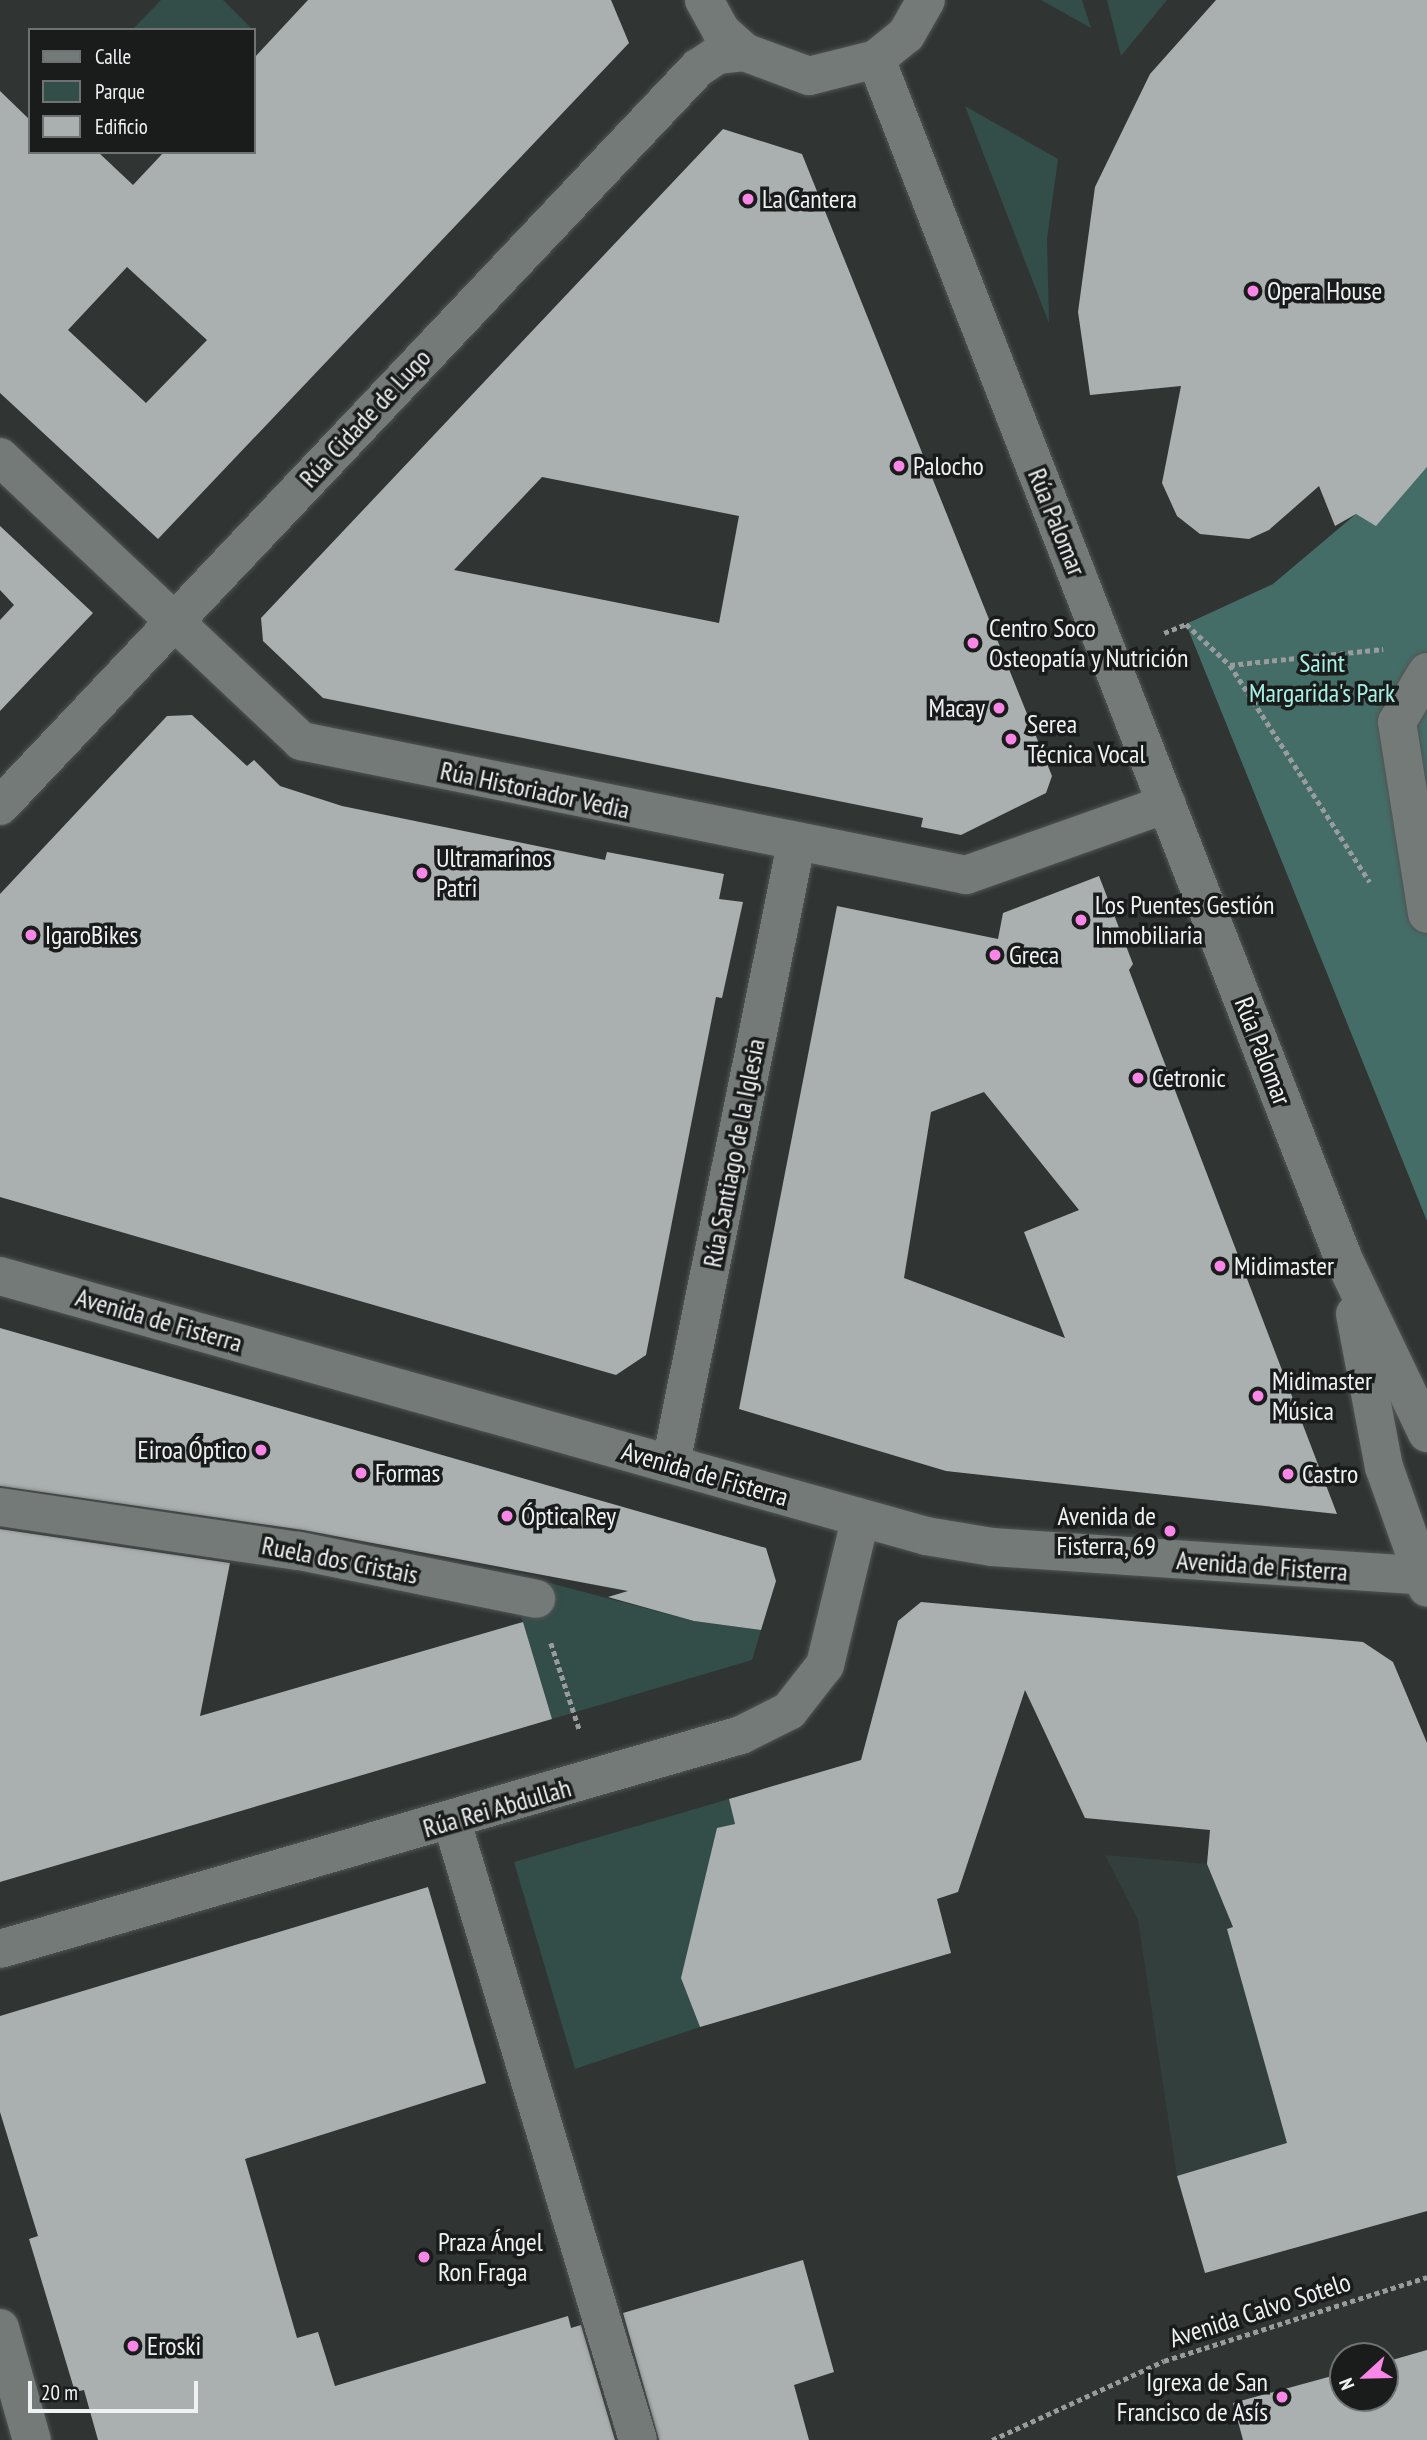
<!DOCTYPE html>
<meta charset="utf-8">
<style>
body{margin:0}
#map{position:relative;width:1427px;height:2440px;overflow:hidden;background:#303534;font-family:"PT Sans Narrow",sans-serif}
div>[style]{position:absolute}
.built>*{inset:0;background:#323f3c}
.green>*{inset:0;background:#334d49}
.forest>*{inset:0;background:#456d67}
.building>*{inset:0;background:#aab0af}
.path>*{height:4.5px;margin-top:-2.25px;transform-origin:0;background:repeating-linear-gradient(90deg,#989c9c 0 5px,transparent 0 8.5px)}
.roads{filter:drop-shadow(0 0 2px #505454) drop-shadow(0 0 2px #505454)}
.minor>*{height:38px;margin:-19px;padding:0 19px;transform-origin:19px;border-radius:19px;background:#747a78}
.dots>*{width:19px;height:19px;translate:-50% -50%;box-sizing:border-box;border:4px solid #1a1c1c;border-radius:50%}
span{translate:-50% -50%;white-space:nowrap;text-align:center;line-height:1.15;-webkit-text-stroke:7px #1a1c1c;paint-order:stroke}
.poi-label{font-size:26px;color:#eff2f2}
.left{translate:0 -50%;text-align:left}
.right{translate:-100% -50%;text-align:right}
.street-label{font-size:26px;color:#eff2f2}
.park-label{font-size:26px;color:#a6f1e5}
.legend{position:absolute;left:28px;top:28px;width:228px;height:126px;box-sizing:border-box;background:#1a1c1c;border:2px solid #6f7272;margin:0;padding:9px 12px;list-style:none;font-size:21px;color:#eff2f2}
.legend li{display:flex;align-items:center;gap:14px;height:35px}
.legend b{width:35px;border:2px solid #6f7272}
.north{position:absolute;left:1329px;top:2342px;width:70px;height:70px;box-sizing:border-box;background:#1a1c1c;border:2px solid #6f7272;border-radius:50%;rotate:248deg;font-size:19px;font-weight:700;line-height:28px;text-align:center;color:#eff2f2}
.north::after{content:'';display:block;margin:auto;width:24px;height:32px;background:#fa87e7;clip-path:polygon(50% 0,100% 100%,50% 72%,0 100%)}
.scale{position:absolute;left:28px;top:2381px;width:170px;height:32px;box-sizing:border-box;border:4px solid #eff2f2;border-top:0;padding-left:9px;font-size:21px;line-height:24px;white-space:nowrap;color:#eff2f2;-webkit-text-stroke:5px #1a1c1c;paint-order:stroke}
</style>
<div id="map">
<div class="built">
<div style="clip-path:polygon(1105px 1855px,1207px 1864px,1401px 2181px,1412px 2215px,1205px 2273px,1177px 2176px,1138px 1920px)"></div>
</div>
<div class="green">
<div style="clip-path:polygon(161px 0,223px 0,253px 30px,132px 30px)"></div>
<div style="clip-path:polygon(1041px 0,1082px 0,1091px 28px)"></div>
<div style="clip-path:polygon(1107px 0,1167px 0,1121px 56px)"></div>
<div style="clip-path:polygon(965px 106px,1058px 159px,1047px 239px,1049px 323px)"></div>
<div style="clip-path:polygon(508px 1572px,694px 1621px,761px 1630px,752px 1660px,552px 1719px)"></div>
<div style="clip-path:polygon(729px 1799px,735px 1824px,681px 1977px,700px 2027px,575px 2069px,514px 1862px)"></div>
</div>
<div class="forest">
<div style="clip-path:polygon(1427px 467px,1427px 1221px,1186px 624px,1273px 584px,1356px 514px,1376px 525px)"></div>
</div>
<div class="building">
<div style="clip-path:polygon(evenodd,308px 0,611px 0,629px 43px,158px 539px,0 393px,0 91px,30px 120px,30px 152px,98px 152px,133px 185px,164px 152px,254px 152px,254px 58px,308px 0,127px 267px,207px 340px,146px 403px,68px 330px,127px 267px)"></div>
<div style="clip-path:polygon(1216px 0,1427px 0,1427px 467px,1376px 526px,1356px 514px,1335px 526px,1319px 486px,1269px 530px,1249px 539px,1200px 534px,1177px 516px,1162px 483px,1181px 386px,1090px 395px,1078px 312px,1095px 187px,1150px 74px)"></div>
<div style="clip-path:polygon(evenodd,723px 129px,802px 154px,1052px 776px,1046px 793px,961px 835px,921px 827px,923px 818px,323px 698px,263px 641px,261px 618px,723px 129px,542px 477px,739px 516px,719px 623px,454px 570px,542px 477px)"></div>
<div style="clip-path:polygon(0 526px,93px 613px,0 711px,0 620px,14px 605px,0 590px)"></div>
<div style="clip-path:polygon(192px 715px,247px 766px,254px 760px,280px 786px,342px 806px,605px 860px,607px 852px,724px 874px,719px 899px,743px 902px,722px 998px,716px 997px,646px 1355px,616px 1375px,0 1197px,0 894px,167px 716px)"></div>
<div style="clip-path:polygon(evenodd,1099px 876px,1133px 964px,1129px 970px,1337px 1514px,946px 1471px,739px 1409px,837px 906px,998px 939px,1003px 913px,1099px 876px,984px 1092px,1079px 1210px,1024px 1232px,1065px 1338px,904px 1278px,931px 1112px,984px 1092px)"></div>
<div style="clip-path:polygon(0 1328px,766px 1548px,776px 1581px,761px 1630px,694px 1621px,608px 1597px,628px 1591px,303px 1530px,0 1486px)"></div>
<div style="clip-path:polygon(0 1529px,230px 1563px,200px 1716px,523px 1622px,552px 1719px,0 1882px)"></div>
<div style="clip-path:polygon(921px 1602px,1363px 1642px,1393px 1662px,1427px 1743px,1427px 2211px,1205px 2273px,1177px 2176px,1287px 2143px,1227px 1929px,1233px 1927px,1207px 1864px,1210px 1830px,1085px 1818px,1025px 1690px,958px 1892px,937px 1899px,951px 1953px,700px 2027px,681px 1978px,717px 1828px,735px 1824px,729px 1799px,861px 1760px,898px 1621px)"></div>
<div style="clip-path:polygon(428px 1887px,486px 2083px,245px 2159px,297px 2338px,318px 2332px,335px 2386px,568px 2316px,571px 2328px,581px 2325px,615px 2440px,98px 2440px,84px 2390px,75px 2392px,29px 2239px,38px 2236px,0 2112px,0 2016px)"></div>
<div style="clip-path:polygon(803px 2260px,834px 2372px,794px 2385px,809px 2440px,659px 2440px,623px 2313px)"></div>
<div style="clip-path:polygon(1427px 2350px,1427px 2440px,1243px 2440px,1233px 2403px,1343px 2373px,1343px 2398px,1385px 2398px,1385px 2362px)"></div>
</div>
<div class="path">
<div style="left:1164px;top:633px;width:24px;rotate:-22deg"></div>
<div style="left:1186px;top:624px;width:60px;rotate:43deg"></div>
<div style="left:1230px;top:665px;width:258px;rotate:57.2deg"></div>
<div style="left:1230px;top:665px;width:154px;rotate:-6deg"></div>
<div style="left:551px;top:1643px;width:93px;rotate:71.8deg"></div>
<div style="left:992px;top:2440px;width:189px;rotate:-24.7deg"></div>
<div style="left:1164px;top:2361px;width:276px;rotate:-17.7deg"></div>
</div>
<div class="roads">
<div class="minor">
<div style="left:704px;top:0;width:35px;rotate:61deg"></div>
<div style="left:721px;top:31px;width:31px;rotate:42deg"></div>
<div style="left:744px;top:52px;width:69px;rotate:20.3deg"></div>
<div style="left:809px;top:76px;width:69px;rotate:-14.2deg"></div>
<div style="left:876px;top:59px;width:38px;rotate:-39deg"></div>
<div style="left:906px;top:35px;width:40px;rotate:-60.3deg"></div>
<div style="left:876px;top:59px;width:1289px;rotate:68.71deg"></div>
<div style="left:1344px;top:1260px;width:192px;rotate:64.4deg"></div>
<div style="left:0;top:457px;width:414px;rotate:43.3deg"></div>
<div style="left:301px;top:741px;width:678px;rotate:11.39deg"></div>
<div style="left:966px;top:875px;width:213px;rotate:-19.5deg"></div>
<div style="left:1427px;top:672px;width:58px;rotate:121deg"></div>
<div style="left:1397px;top:722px;width:194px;rotate:81.1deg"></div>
<div style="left:0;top:806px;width:1016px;rotate:-46.6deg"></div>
<div style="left:698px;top:68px;width:23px;rotate:-34deg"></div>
<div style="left:717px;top:55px;width:27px;rotate:-6deg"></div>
<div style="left:0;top:1276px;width:962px;rotate:15.68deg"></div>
<div style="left:926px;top:1536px;width:67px;rotate:9.5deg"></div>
<div style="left:992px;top:1547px;width:436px;rotate:3.8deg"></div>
<div style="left:1355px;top:1314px;width:156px;rotate:79.3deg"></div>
<div style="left:1384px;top:1467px;width:128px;rotate:70.4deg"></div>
<div style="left:671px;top:1463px;width:631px;rotate:-78.58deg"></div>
<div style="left:0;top:1507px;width:302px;rotate:8.4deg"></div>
<div style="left:299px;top:1551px;width:242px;rotate:11.4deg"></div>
<div style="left:452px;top:1822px;width:645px;rotate:73.25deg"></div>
<div style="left:0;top:1949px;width:771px;rotate:-16.11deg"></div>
<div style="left:741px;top:1735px;width:54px;rotate:-26.6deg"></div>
<div style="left:789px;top:1711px;width:58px;rotate:-52deg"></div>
<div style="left:825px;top:1665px;width:149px;rotate:-76.4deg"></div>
<div style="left:0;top:2328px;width:116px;rotate:74.1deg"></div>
</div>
</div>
<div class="dots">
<div style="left:748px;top:199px;background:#fa87e7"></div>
<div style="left:1253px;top:291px;background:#fa87e7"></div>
<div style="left:899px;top:466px;background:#fa87e7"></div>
<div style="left:973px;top:643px;background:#fa87e7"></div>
<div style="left:999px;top:708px;background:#fa87e7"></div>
<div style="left:1011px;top:739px;background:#fa87e7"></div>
<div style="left:422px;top:873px;background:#fa87e7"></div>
<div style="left:1081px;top:920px;background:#fa87e7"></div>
<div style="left:31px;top:935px;background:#fa87e7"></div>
<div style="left:995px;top:955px;background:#fa87e7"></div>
<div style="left:1138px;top:1078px;background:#fa87e7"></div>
<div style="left:1220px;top:1266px;background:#fa87e7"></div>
<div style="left:1258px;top:1396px;background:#fa87e7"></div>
<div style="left:261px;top:1450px;background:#fa87e7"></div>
<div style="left:361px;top:1473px;background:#fa87e7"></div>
<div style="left:1288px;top:1474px;background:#fa87e7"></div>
<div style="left:507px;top:1516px;background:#fa87e7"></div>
<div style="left:1170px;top:1531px;background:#fa87e7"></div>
<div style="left:424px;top:2257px;background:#fa87e7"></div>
<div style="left:133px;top:2346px;background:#fa87e7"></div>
<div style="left:1282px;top:2397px;background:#fa87e7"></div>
</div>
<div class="poi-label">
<span class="left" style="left:762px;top:199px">La Cantera</span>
<span class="left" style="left:1267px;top:291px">Opera House</span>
<span class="left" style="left:913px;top:466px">Palocho</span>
<span class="left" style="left:989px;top:643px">Centro Soco<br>Osteopatía y Nutrición</span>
<span class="right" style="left:985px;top:708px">Macay</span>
<span class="left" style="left:1027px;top:739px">Serea<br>Técnica Vocal</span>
<span class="left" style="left:436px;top:873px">Ultramarinos<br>Patri</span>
<span class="left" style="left:1095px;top:920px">Los Puentes Gestión<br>Inmobiliaria</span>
<span class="left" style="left:45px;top:935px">IgaroBikes</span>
<span class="left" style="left:1009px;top:955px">Greca</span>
<span class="left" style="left:1152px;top:1078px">Cetronic</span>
<span class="left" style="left:1234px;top:1266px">Midimaster</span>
<span class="left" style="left:1272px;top:1396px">Midimaster<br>Música</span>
<span class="right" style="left:247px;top:1450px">Eiroa Óptico</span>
<span class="left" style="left:375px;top:1473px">Formas</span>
<span class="left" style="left:1302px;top:1474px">Castro</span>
<span class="left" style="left:521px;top:1516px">Óptica Rey</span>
<span class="right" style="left:1156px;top:1531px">Avenida de<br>Fisterra, 69</span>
<span class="left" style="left:438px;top:2257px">Praza Ángel<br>Ron Fraga</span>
<span class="left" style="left:147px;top:2346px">Eroski</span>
<span class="right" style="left:1268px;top:2397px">Igrexa de San<br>Francisco de Asís</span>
</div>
<div class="street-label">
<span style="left:365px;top:418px;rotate:-47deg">Rúa Cidade de Lugo</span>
<span style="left:1057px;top:522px;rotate:68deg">Rúa Palomar</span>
<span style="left:535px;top:790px;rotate:12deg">Rúa Historiador Vedia</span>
<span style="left:1263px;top:1051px;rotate:69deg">Rúa Palomar</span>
<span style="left:734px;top:1153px;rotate:-79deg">Rúa Santiago de la Iglesia</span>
<span style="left:159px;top:1320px;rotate:16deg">Avenida de Fisterra</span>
<span style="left:705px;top:1474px;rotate:16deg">Avenida de Fisterra</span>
<span style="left:340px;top:1560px;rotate:11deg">Ruela dos Cristais</span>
<span style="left:1262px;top:1566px;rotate:4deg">Avenida de Fisterra</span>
<span style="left:497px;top:1808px;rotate:-16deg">Rúa Rei Abdullah</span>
<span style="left:1260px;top:2310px;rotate:-18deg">Avenida Calvo Sotelo</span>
</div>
<div class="park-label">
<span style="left:1322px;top:678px">Saint<br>Margarida's Park</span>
</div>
<ul class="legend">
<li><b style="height:9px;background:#747a78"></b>Calle</li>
<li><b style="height:19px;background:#334d49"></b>Parque</li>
<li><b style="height:19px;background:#aab0af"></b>Edificio</li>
</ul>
<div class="north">N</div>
<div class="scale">20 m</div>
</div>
